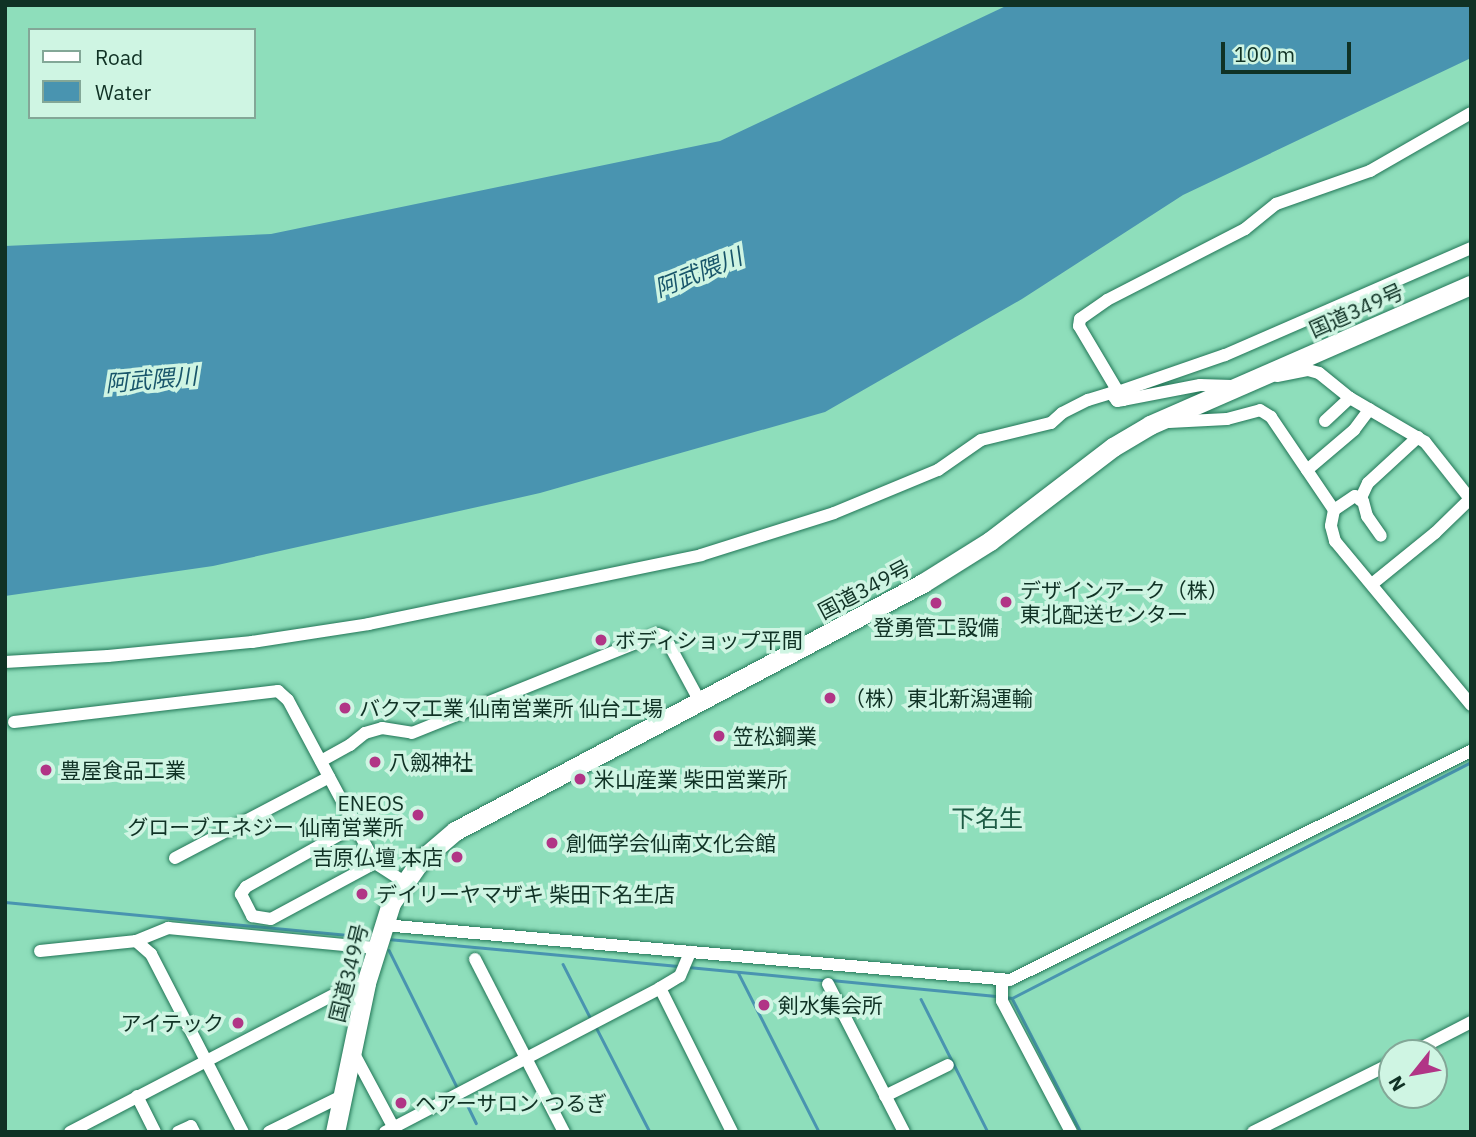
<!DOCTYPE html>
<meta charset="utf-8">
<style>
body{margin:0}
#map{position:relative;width:1476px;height:1137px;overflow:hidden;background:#8edebb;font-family:"IBM Plex Sans","Noto Sans JP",sans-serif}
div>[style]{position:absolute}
.water>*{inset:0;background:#4994b0}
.stream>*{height:2.5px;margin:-1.25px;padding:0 1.25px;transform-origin:1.25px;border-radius:1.25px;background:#4994b0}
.roads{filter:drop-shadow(0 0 2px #227657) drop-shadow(0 0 2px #227657)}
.minor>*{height:12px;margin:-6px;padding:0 6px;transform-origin:6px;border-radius:6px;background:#fff}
.highway>*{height:19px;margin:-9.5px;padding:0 9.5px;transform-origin:9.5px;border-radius:9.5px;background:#fff}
.dots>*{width:19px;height:19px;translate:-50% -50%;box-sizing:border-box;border:4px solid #cff5e3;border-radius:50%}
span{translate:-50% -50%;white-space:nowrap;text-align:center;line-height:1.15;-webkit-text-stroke:7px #cff5e3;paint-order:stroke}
.street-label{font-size:21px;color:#103225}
.poi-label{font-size:21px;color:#103225}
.left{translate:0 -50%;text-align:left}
.right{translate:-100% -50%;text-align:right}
.water-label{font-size:23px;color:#19566b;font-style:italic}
.quarter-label{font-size:24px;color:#1d5b44}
.frame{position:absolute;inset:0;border:7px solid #103225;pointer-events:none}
.legend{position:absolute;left:28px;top:28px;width:228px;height:91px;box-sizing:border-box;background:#cff5e3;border:2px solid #83a797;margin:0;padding:9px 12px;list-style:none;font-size:21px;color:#103225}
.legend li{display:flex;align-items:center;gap:14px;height:35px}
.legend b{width:35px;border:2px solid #83a797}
.north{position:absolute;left:1378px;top:1039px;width:70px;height:70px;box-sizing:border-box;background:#cff5e3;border:2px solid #83a797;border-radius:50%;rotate:239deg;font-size:19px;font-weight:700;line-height:28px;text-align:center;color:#103225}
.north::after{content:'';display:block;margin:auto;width:24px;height:32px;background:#b13586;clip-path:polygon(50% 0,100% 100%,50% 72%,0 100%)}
.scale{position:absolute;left:1221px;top:42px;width:130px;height:32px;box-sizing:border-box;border:4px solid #103225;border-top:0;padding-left:9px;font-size:21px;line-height:24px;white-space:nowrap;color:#103225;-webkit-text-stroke:5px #cff5e3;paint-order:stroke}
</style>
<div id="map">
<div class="water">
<div style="clip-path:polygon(1008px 5px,1471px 5px,1471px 58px,1183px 195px,1022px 299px,825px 412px,540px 493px,213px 566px,5px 596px,5px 246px,271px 234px,720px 141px)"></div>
</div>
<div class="stream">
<div style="left:5px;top:902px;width:368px;rotate:5.5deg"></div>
<div style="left:388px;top:939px;width:291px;rotate:5.3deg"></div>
<div style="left:389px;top:950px;width:153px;rotate:63.6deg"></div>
<div style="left:563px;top:964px;width:62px;rotate:63deg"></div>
<div style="left:688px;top:967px;width:137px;rotate:5.5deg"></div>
<div style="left:738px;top:972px;width:179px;rotate:63.1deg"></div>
<div style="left:831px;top:980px;width:168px;rotate:5.5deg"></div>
<div style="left:1005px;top:997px;width:7px;rotate:8deg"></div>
<div style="left:1012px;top:998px;width:516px;rotate:-27.21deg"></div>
<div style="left:1012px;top:998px;width:151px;rotate:62.8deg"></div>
<div style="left:921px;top:999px;width:149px;rotate:63.3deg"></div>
<div style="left:596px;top:1027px;width:118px;rotate:62.8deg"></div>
<div style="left:463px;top:1096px;width:30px;rotate:64deg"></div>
</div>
<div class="roads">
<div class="minor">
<div style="left:1277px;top:376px;width:32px;rotate:-11deg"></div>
<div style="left:1308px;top:370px;width:11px;rotate:15deg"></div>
<div style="left:1319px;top:373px;width:40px;rotate:39deg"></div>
<div style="left:1350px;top:398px;width:87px;rotate:30.4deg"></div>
<div style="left:1425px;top:442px;width:74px;rotate:51.6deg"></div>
<div style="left:1232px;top:386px;width:32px;rotate:-178deg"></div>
<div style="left:1200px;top:385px;width:78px;rotate:169deg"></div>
<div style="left:1123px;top:400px;width:86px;rotate:-120.7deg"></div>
<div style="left:1079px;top:326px;width:7px;rotate:-82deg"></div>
<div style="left:1080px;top:319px;width:33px;rotate:-35deg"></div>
<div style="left:1107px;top:300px;width:155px;rotate:-27.2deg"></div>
<div style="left:1245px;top:229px;width:40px;rotate:-39deg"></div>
<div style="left:1276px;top:204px;width:100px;rotate:-19.3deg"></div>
<div style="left:1370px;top:171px;width:116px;rotate:-29.9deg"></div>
<div style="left:1118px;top:392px;width:113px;rotate:-19.1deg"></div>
<div style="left:1225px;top:355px;width:268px;rotate:-23.5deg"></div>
<div style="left:1325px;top:421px;width:34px;rotate:-43deg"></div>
<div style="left:1169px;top:422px;width:58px;rotate:-3deg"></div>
<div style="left:1227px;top:419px;width:34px;rotate:-15deg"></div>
<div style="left:1260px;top:410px;width:13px;rotate:32deg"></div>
<div style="left:1271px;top:417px;width:112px;rotate:55.9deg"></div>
<div style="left:1334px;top:510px;width:16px;rotate:101deg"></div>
<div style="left:1331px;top:526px;width:16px;rotate:75deg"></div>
<div style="left:1335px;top:541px;width:213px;rotate:50.3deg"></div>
<div style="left:1307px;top:470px;width:62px;rotate:-40.4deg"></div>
<div style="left:1354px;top:430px;width:26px;rotate:-53deg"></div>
<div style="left:1360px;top:500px;width:19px;rotate:-65deg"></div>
<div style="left:1368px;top:483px;width:68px;rotate:-42.6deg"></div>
<div style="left:1334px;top:510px;width:25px;rotate:-34deg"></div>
<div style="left:1355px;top:496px;width:9px;rotate:32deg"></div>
<div style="left:1363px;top:501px;width:16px;rotate:75deg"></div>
<div style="left:1367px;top:516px;width:24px;rotate:55deg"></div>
<div style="left:1372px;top:584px;width:81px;rotate:-39deg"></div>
<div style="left:1435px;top:533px;width:50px;rotate:-44.2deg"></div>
<div style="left:5px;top:662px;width:103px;rotate:-3.3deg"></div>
<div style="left:108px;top:656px;width:145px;rotate:-5.6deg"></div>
<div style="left:252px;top:642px;width:118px;rotate:-8.7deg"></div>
<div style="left:369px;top:624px;width:339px;rotate:-11.7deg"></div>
<div style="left:701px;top:555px;width:139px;rotate:-17.5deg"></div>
<div style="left:834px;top:513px;width:113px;rotate:-22.5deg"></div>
<div style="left:938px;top:470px;width:52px;rotate:-34.9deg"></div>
<div style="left:981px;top:440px;width:72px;rotate:-13.7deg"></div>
<div style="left:1051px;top:423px;width:15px;rotate:-42deg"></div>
<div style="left:1062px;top:413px;width:29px;rotate:-27deg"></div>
<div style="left:1088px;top:400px;width:24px;rotate:-17deg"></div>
<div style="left:1111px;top:393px;width:10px;rotate:53deg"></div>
<div style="left:1117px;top:401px;width:6px;rotate:-9deg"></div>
<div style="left:14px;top:722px;width:266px;rotate:-6.7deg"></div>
<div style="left:278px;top:691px;width:13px;rotate:42deg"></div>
<div style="left:288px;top:700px;width:185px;rotate:61.9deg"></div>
<div style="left:375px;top:863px;width:35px;rotate:33deg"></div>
<div style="left:321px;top:761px;width:33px;rotate:-29deg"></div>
<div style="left:350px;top:745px;width:19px;rotate:-39deg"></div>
<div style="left:365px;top:733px;width:18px;rotate:-16deg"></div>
<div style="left:382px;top:728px;width:30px;rotate:9deg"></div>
<div style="left:412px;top:733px;width:265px;rotate:-21.9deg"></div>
<div style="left:658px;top:634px;width:8px;rotate:23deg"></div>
<div style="left:665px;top:637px;width:72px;rotate:61.6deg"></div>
<div style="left:355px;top:826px;width:125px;rotate:150.8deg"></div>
<div style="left:246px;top:887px;width:9px;rotate:126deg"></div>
<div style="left:241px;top:894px;width:25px;rotate:63deg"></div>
<div style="left:252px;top:916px;width:19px;rotate:9deg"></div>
<div style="left:271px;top:919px;width:118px;rotate:-28.3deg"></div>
<div style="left:175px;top:858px;width:174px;rotate:-27.7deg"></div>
<div style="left:383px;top:925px;width:629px;rotate:5.01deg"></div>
<div style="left:1010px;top:980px;width:515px;rotate:-26.42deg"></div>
<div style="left:136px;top:941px;width:20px;rotate:41deg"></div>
<div style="left:151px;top:954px;width:200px;rotate:62.7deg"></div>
<div style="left:40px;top:951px;width:97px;rotate:-5.9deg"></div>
<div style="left:136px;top:941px;width:35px;rotate:-22deg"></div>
<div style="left:168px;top:928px;width:208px;rotate:5.5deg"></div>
<div style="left:475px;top:959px;width:195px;rotate:62.8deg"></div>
<div style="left:1002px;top:982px;width:19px;rotate:90deg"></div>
<div style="left:1002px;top:1001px;width:148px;rotate:62.2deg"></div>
<div style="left:828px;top:984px;width:166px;rotate:62.8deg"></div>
<div style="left:660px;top:988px;width:161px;rotate:63.4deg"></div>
<div style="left:352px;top:1050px;width:93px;rotate:61.8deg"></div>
<div style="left:1411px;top:1053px;width:68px;rotate:-27.3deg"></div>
<div style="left:137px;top:1096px;width:40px;rotate:63.4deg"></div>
<div style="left:885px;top:1096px;width:70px;rotate:-26.2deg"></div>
<div style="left:70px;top:1132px;width:314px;rotate:-27.5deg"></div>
<div style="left:349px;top:987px;width:17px;rotate:-13deg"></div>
<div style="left:178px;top:1132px;width:14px;rotate:-25deg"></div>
<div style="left:191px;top:1126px;width:7px;rotate:63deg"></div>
<div style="left:269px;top:1132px;width:81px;rotate:-26.3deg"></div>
<div style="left:385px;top:1132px;width:310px;rotate:-27.6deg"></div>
<div style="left:660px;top:988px;width:23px;rotate:-31deg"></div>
<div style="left:680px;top:976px;width:26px;rotate:-67deg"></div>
<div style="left:1253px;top:1132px;width:155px;rotate:-26.4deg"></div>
</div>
<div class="highway">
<div style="left:335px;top:1132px;width:152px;rotate:-78.2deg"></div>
<div style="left:366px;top:983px;width:84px;rotate:-72.6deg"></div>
<div style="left:391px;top:903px;width:52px;rotate:-55.1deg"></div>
<div style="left:421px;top:860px;width:45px;rotate:-40.5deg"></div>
<div style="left:455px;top:831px;width:530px;rotate:-27.92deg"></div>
<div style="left:923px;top:583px;width:79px;rotate:-32.1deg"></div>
<div style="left:990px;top:541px;width:155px;rotate:-37.4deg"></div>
<div style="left:1113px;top:447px;width:43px;rotate:-30.7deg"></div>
<div style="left:1150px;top:425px;width:350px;rotate:-23.6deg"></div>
</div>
</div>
<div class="dots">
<div style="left:1006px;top:602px;background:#b13586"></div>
<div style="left:936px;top:603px;background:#b13586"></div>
<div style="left:601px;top:640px;background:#b13586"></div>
<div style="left:830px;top:698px;background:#b13586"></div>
<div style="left:345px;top:708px;background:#b13586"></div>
<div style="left:719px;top:736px;background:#b13586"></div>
<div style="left:375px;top:762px;background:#b13586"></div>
<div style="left:46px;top:770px;background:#b13586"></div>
<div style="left:580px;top:779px;background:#b13586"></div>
<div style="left:418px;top:815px;background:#b13586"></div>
<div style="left:552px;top:843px;background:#b13586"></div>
<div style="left:457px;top:857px;background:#b13586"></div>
<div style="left:362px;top:894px;background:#b13586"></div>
<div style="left:764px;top:1005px;background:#b13586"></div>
<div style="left:238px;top:1023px;background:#b13586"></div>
<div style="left:401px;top:1103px;background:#b13586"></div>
</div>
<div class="street-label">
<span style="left:1356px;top:310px;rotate:-24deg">国道349号</span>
<span style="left:864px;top:589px;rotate:-28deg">国道349号</span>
<span style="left:348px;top:973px;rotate:-76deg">国道349号</span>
</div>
<div class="poi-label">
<span class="left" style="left:1020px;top:602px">デザインアーク（株）<br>東北配送センター</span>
<span style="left:936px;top:627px">登勇管工設備</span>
<span class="left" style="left:615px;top:640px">ボディショップ平間</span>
<span class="left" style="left:844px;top:698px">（株）東北新潟運輸</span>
<span class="left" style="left:359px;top:708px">バクマ工業 仙南営業所 仙台工場</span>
<span class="left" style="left:733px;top:736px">笠松鋼業</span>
<span class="left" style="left:389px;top:762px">八劔神社</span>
<span class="left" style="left:60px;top:770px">豊屋食品工業</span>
<span class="left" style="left:594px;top:779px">米山産業 柴田営業所</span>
<span class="right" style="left:404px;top:815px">ENEOS<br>グローブエネジー 仙南営業所</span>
<span class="left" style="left:566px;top:843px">創価学会仙南文化会館</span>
<span class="right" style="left:443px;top:857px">吉原仏壇 本店</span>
<span class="left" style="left:376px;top:894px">デイリーヤマザキ 柴田下名生店</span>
<span class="left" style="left:778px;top:1005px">剣水集会所</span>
<span class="right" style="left:224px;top:1023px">アイテック</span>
<span class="left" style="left:415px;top:1103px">ヘアーサロン つるぎ</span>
</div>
<div class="water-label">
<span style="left:698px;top:272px;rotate:-22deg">阿武隈川</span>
<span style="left:151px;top:379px;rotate:-5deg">阿武隈川</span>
</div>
<div class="quarter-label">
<span style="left:987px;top:819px">下名生</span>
</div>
<div class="frame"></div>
<ul class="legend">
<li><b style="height:9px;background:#fff"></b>Road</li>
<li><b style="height:19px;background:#4994b0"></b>Water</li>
</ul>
<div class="north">N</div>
<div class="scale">100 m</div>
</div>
